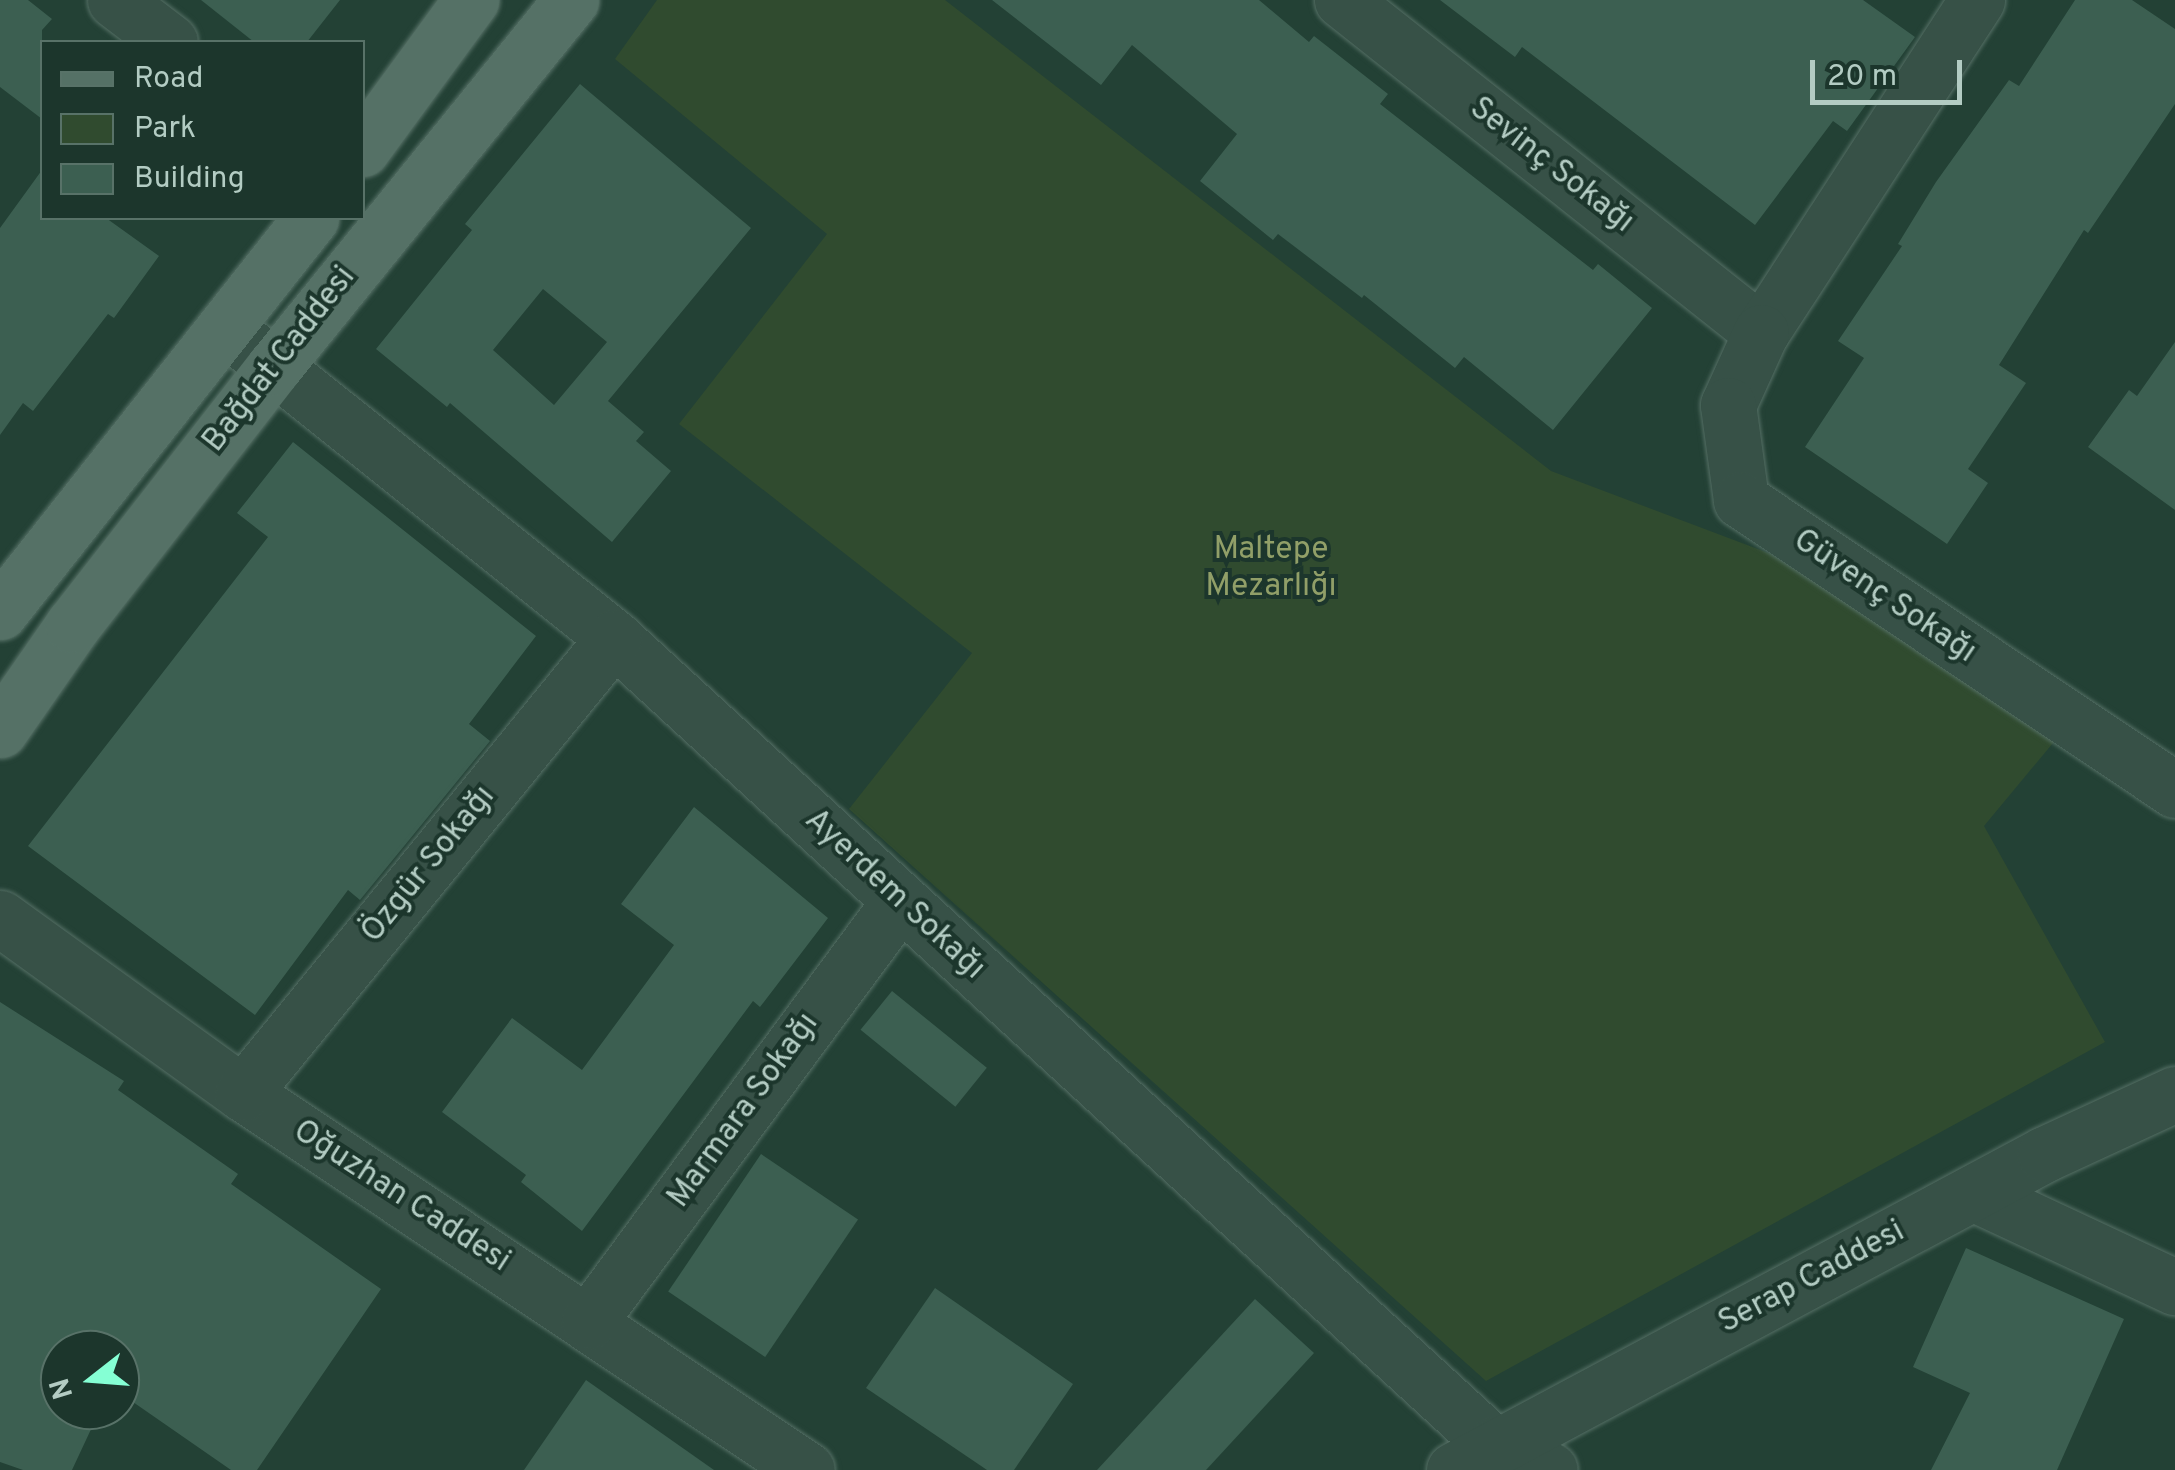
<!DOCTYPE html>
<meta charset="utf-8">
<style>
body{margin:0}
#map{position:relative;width:2175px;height:1470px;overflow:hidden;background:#234135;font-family:Overpass,sans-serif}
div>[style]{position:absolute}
.green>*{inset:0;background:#304b2f}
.building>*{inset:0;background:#3c5f51;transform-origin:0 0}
.roads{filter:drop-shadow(0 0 2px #556f65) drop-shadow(0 0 2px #556f65)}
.minor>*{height:55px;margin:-27.5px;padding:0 27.5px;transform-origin:27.5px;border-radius:27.5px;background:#375147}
.major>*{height:55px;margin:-27.5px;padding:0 27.5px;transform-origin:27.5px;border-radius:27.5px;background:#557166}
span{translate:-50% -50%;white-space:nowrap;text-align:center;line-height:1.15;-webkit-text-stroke:8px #1c362c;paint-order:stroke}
.street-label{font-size:32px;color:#b3ccc3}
.park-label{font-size:32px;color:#919f68}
.legend{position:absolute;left:40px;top:40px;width:325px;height:180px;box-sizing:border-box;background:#1c362c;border:2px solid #587268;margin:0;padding:12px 18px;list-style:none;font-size:30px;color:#b3ccc3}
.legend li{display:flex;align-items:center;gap:20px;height:50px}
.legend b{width:50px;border:2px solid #587268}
.north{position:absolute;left:40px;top:1330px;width:100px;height:100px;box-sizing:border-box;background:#1c362c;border:2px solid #587268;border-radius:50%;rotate:253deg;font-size:28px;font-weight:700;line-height:40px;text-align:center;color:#b3ccc3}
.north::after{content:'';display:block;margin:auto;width:35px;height:45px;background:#85ffd4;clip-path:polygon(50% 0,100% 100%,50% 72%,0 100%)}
.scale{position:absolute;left:1810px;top:60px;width:152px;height:45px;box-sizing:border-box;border:5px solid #b3ccc3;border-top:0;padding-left:12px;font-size:30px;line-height:35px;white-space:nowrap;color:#b3ccc3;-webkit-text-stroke:8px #1c362c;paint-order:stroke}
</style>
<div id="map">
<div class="green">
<div style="clip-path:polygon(657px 0,945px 0,1551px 471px,1771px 554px,2058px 737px,1984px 826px,2105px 1042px,1486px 1381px,849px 809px,972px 653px,679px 424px,827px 234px,615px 59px)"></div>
</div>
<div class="building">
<div style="clip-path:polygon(0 0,28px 0,52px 19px,42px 30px,42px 119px,0 87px)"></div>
<div style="clip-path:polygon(201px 0,340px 0,307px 42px,254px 42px)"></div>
<div style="clip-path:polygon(992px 0,1259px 0,1309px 42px,1314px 36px,1388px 94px,1380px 104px,1593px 270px,1598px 264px,1652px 308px,1553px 430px,1464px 357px,1455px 368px,1364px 295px,1362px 298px,1278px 234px,1273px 240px,1200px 181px,1237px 134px,1132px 45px,1101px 85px)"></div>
<div style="clip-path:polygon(1440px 0,1863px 0,1915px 37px,1847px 131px,1833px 121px,1755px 225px,1522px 47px,1515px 57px)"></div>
<div style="clip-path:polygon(2075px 0,2132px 0,2175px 29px,2175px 104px,2088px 233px,2084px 230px,1999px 365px,2026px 383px,1968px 469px,1988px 483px,1947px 544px,1805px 447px,1864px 358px,1838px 341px,1902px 246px,1898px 244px,1936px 182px,2009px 80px,2019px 86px)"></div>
<div style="clip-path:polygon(evenodd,580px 84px,751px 228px,608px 401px,644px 432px,636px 441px,671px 471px,612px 542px,450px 403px,447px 407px,376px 349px,472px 230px,465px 224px,580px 84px,543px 289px,607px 342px,554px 405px,493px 350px,543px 289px)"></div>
<div style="clip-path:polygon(42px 170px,42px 218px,106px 218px,159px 256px,114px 318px,108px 314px,33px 411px,23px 403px,0 435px,0 228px)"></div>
<div style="clip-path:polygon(2175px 342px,2175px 510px,2088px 447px,2129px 390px,2137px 396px)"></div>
<div style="clip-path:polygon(293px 442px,536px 636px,469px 724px,490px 741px,360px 900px,348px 890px,255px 1015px,28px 846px,268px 537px,237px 513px)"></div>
<div style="clip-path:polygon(694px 807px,828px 918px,760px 1007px,753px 1001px,582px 1231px,521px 1182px,526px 1175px,442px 1112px,512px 1018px,582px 1070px,674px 945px,621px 904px)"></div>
<div style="left:892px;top:991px;width:122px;height:50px;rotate:39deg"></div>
<div style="clip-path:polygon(0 1002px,124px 1081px,118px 1090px,238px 1174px,231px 1184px,381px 1289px,257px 1470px,231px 1470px,120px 1393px,120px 1350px,60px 1350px,60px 1410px,100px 1410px,72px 1470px,23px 1470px,0 1462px)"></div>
<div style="left:761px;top:1154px;width:117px;height:166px;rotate:34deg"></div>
<div style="clip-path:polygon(1966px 1248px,2124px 1319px,2057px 1470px,1931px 1470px,1970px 1393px,1913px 1367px)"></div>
<div style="clip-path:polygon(935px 1288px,1073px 1384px,1014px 1470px,987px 1470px,866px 1388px)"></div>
<div style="clip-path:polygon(1255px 1299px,1314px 1353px,1206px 1470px,1097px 1470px)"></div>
<div style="clip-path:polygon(586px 1380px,714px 1470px,524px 1470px)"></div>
</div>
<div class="roads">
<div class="minor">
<div style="left:115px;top:0;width:69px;rotate:37.4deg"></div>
<div style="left:1342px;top:0;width:535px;rotate:38.39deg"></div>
<div style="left:1977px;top:0;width:396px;rotate:123deg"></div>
<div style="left:1761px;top:332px;width:80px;rotate:114.3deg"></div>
<div style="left:1728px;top:405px;width:96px;rotate:82.2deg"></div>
<div style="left:1741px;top:500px;width:522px;rotate:33.75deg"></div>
<div style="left:227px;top:329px;width:495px;rotate:38.6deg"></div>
<div style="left:614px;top:638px;width:1194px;rotate:42.52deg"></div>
<div style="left:1494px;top:1445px;width:61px;rotate:24.1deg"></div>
<div style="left:0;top:918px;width:299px;rotate:35.8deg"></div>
<div style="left:243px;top:1093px;width:678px;rotate:33.76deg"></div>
<div style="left:243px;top:1093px;width:587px;rotate:-50.81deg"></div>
<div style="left:1973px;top:1193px;width:223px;rotate:25deg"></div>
<div style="left:589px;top:1321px;width:523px;rotate:-53.48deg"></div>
<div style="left:1454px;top:1470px;width:670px;rotate:-28.13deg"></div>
<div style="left:2045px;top:1154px;width:143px;rotate:-24.8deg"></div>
</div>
<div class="major">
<div style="left:362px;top:149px;width:185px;rotate:-53.8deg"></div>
<div style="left:0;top:612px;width:502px;rotate:-51.71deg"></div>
<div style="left:0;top:730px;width:128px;rotate:-55.2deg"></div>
<div style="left:73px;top:625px;width:327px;rotate:-52.1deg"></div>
<div style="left:274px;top:367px;width:472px;rotate:-51deg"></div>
</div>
</div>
<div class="street-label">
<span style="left:1551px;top:166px;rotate:38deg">Sevinç Sokağı</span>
<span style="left:280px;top:360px;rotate:-52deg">Bağdat Caddesi</span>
<span style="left:1884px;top:597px;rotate:34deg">Güvenç Sokağı</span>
<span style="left:429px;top:865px;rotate:-51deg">Özgür Sokağı</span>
<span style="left:894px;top:895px;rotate:43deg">Ayerdem Sokağı</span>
<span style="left:744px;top:1111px;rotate:-54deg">Marmara Sokağı</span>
<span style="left:401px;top:1197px;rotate:33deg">Oğuzhan Caddesi</span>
<span style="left:1812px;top:1278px;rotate:-28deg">Serap Caddesi</span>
</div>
<div class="park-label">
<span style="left:1271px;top:569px">Maltepe<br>Mezarlığı</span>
</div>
<ul class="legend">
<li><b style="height:12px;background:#557166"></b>Road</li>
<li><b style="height:28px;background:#304b2f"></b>Park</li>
<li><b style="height:28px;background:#3c5f51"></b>Building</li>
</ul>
<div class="north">N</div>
<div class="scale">20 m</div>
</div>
